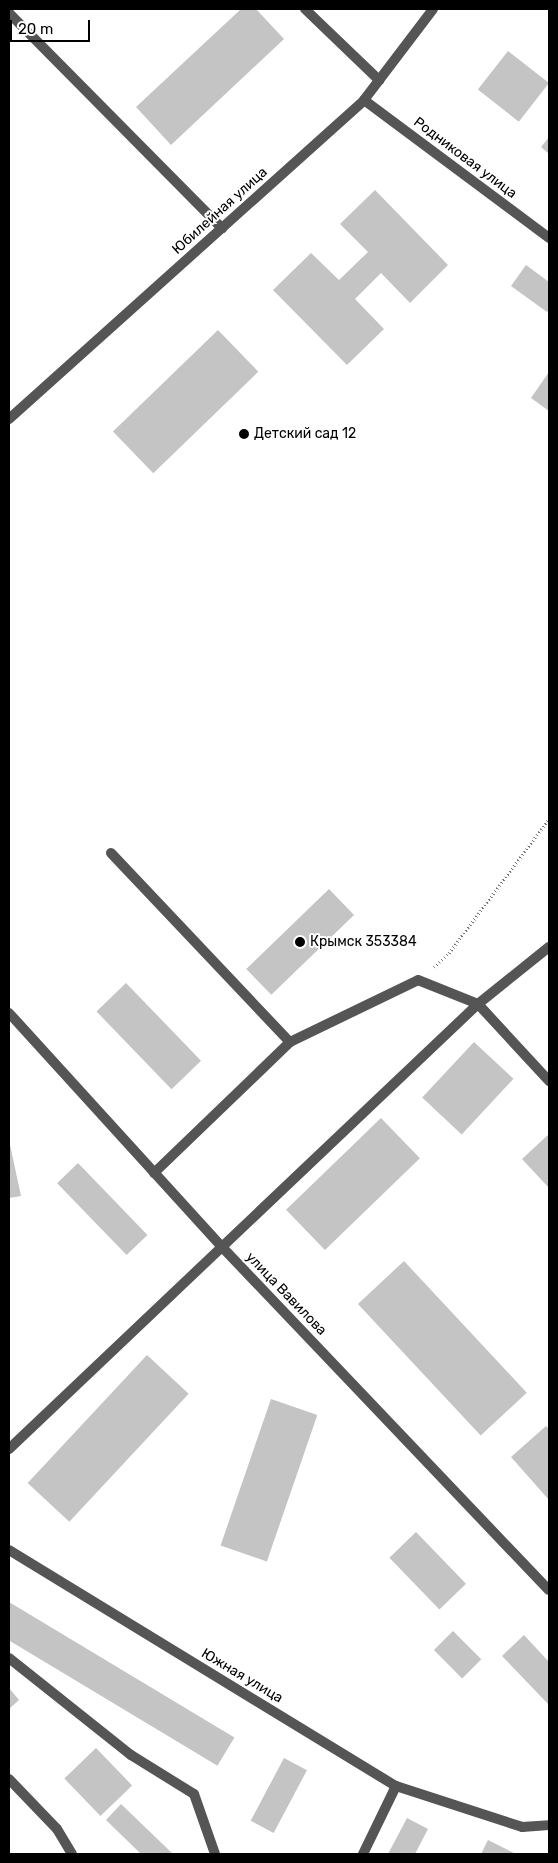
<!DOCTYPE html>
<meta charset="utf-8">
<style>
body{margin:0}
#map{position:relative;width:558px;height:1863px;overflow:hidden;background:#fff;font-family:Rubik,sans-serif}
div>[style]{position:absolute}
.building>*{inset:0;background:#c4c4c4;transform-origin:0 0}
.path>*{height:3px;margin-top:-1.5px;transform-origin:0;background:repeating-linear-gradient(90deg,#777 0 1px,transparent 0 3.5px)}
.lane>*{height:10px;margin:-5px;padding:0 5px;transform-origin:5px;border-radius:5px;background:#555}
.street>*{height:10px;margin:-5px;padding:0 5px;transform-origin:5px;border-radius:5px;background:#555}
.dots>*{width:14px;height:14px;translate:-50% -50%;box-sizing:border-box;border:2px solid #fff;border-radius:50%}
span{translate:-50% -50%;white-space:nowrap;text-align:center;line-height:1.15;-webkit-text-stroke:4px #fff;paint-order:stroke}
.street-label{font-size:14px;color:#000}
.poi-label{font-size:14px;color:#000}
.left{translate:0 -50%;text-align:left}
.frame{position:absolute;inset:0;border:10px solid #000;pointer-events:none}
.scale{position:absolute;left:10px;top:20px;width:80px;height:22px;box-sizing:border-box;border:2px solid #000;border-top:0;padding-left:6px;font-size:15px;line-height:18px;white-space:nowrap;color:#000;-webkit-text-stroke:4px #fff;paint-order:stroke}
</style>
<div id="map">
<div class="building">
<div style="clip-path:polygon(241px 9px,256px 9px,284px 39px,171px 145px,136px 107px)"></div>
<div style="left:508px;top:51px;width:52px;height:49px;rotate:38deg"></div>
<div style="clip-path:polygon(549px 137px,549px 154px,541px 147px)"></div>
<div style="clip-path:polygon(375px 190px,448px 265px,410px 303px,381px 273px,355px 299px,384px 329px,347px 365px,273px 290px,311px 253px,339px 280px,368px 252px,340px 224px)"></div>
<div style="clip-path:polygon(526px 265px,549px 282px,549px 309px,547px 312px,511px 286px)"></div>
<div style="left:218px;top:330px;width:58px;height:146px;rotate:46deg"></div>
<div style="clip-path:polygon(549px 372px,549px 411px,531px 398px)"></div>
<div style="left:329px;top:889px;width:36px;height:115px;rotate:46deg"></div>
<div style="left:126px;top:983px;width:108px;height:41px;rotate:46deg"></div>
<div style="left:474px;top:1042px;width:54px;height:76px;rotate:43deg"></div>
<div style="left:381px;top:1118px;width:56px;height:132px;rotate:46deg"></div>
<div style="clip-path:polygon(549px 1134px,549px 1188px,522px 1159px)"></div>
<div style="clip-path:polygon(9px 1140px,21px 1196px,9px 1198px)"></div>
<div style="left:78px;top:1163px;width:100px;height:29px;rotate:46deg"></div>
<div style="left:404px;top:1261px;width:180px;height:63px;rotate:47deg"></div>
<div style="left:147px;top:1355px;width:57px;height:175px;rotate:43deg"></div>
<div style="left:271px;top:1399px;width:49px;height:155px;rotate:19deg"></div>
<div style="clip-path:polygon(546px 1426px,549px 1429px,549px 1500px,511px 1457px)"></div>
<div style="left:416px;top:1532px;width:72px;height:37px;rotate:46deg"></div>
<div style="left:9px;top:1602px;width:263px;height:33px;rotate:31deg"></div>
<div style="left:453px;top:1631px;width:40px;height:27px;rotate:45deg"></div>
<div style="clip-path:polygon(524px 1635px,549px 1662px,549px 1705px,502px 1656px)"></div>
<div style="clip-path:polygon(9px 1688px,19px 1700px,9px 1709px)"></div>
<div style="left:96px;top:1748px;width:52px;height:44px;rotate:46deg"></div>
<div style="left:284px;top:1758px;width:26px;height:71px;rotate:28deg"></div>
<div style="clip-path:polygon(121px 1804px,173px 1854px,141px 1854px,106px 1820px)"></div>
<div style="clip-path:polygon(407px 1818px,428px 1829px,415px 1854px,388px 1854px)"></div>
<div style="clip-path:polygon(488px 1840px,514px 1853px,513px 1854px,481px 1854px)"></div>
</div>
<div class="path">
<div style="left:434px;top:967px;width:21px;rotate:-43deg"></div>
<div style="left:449px;top:953px;width:167px;rotate:-53.3deg"></div>
</div>
<div class="lane">
<div style="left:9px;top:13px;width:303px;rotate:45.3deg"></div>
<div style="left:111px;top:853px;width:260px;rotate:46.6deg"></div>
<div style="left:154px;top:1173px;width:189px;rotate:-43.9deg"></div>
<div style="left:290px;top:1042px;width:142px;rotate:-25.8deg"></div>
<div style="left:418px;top:980px;width:65px;rotate:21.8deg"></div>
<div style="left:9px;top:1449px;width:647px;rotate:-43.5deg"></div>
<div style="left:478px;top:1004px;width:91px;rotate:-38.8deg"></div>
<div style="left:9px;top:1658px;width:156px;rotate:38.5deg"></div>
<div style="left:131px;top:1755px;width:74px;rotate:31.8deg"></div>
<div style="left:194px;top:1794px;width:64px;rotate:70.7deg"></div>
<div style="left:396px;top:1786px;width:133px;rotate:18deg"></div>
<div style="left:522px;top:1827px;width:27px;rotate:-4deg"></div>
</div>
<div class="street">
<div style="left:305px;top:9px;width:103px;rotate:43.8deg"></div>
<div style="left:364px;top:100px;width:231px;rotate:36.7deg"></div>
<div style="left:9px;top:419px;width:477px;rotate:-41.9deg"></div>
<div style="left:364px;top:100px;width:114px;rotate:-52.8deg"></div>
<div style="left:478px;top:1004px;width:105px;rotate:47.3deg"></div>
<div style="left:9px;top:1013px;width:318px;rotate:47.7deg"></div>
<div style="left:223px;top:1248px;width:472px;rotate:46.4deg"></div>
<div style="left:9px;top:1550px;width:453px;rotate:31.4deg"></div>
<div style="left:396px;top:1786px;width:76px;rotate:115.9deg"></div>
<div style="left:9px;top:1779px;width:69px;rotate:46.2deg"></div>
<div style="left:57px;top:1829px;width:29px;rotate:59deg"></div>
</div>
<div class="dots">
<div style="left:244px;top:434px;background:#000"></div>
<div style="left:300px;top:942px;background:#000"></div>
</div>
<div class="street-label">
<span style="left:465px;top:158px;rotate:37deg">Родниковая улица</span>
<span style="left:220px;top:211px;rotate:-42deg">Юбилейная улица</span>
<span style="left:286px;top:1294px;rotate:46deg">улица Вавилова</span>
<span style="left:242px;top:1676px;rotate:31deg">Южная улица</span>
</div>
<div class="poi-label">
<span class="left" style="left:254px;top:434px">Детский сад 12</span>
<span class="left" style="left:310px;top:942px">Крымск 353384</span>
</div>
<div class="frame"></div>
<div class="scale">20 m</div>
</div>
